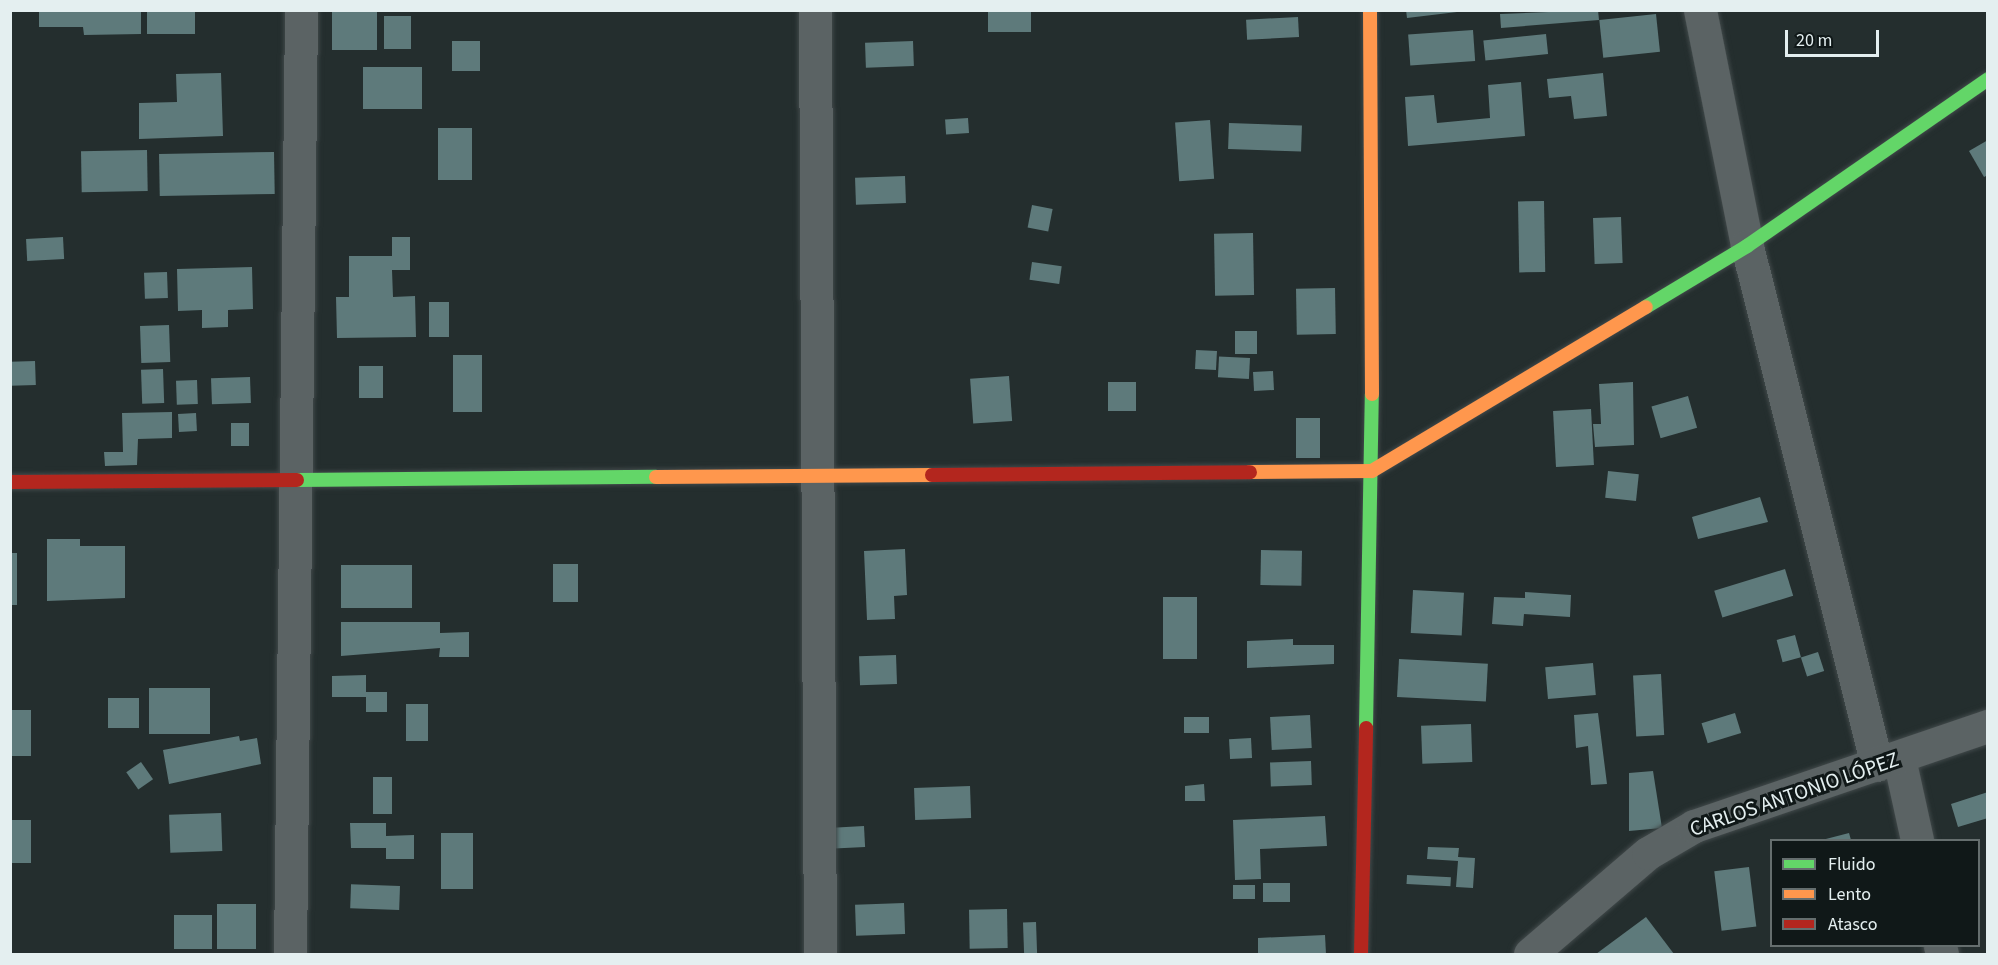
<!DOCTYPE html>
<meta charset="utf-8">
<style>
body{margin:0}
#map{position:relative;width:1998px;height:965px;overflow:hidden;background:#242e2e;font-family:"Source Sans 3",sans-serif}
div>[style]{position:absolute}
.building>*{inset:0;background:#5e7a7b;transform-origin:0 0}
.roads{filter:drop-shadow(0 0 2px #41494a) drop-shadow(0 0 2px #41494a)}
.street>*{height:33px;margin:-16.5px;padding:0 16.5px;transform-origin:16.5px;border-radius:16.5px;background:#5b6364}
.fast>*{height:14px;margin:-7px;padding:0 7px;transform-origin:7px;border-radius:7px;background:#63d668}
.slow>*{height:14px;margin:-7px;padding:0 7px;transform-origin:7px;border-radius:7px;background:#ff974d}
.jam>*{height:14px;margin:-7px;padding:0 7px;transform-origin:7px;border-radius:7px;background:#b3261e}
span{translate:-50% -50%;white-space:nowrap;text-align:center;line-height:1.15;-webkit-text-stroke:6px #101818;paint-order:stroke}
.street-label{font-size:21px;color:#e4eff0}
.frame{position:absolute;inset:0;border:12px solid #e4eff0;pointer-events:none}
.legend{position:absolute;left:1770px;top:839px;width:210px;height:108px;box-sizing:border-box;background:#101818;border:2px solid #656e6e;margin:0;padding:8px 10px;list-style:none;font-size:18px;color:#e4eff0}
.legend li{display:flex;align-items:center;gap:12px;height:30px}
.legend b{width:30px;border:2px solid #656e6e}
.scale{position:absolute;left:1785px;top:30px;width:94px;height:27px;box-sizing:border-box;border:3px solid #e4eff0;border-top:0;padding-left:8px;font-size:18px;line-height:21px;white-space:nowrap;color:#e4eff0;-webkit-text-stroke:4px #101818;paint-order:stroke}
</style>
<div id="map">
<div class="building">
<div style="clip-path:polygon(39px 10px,141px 10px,141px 34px,84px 35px,83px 27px,39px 27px)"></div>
<div style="left:147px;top:10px;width:48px;height:24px"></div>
<div style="left:988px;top:10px;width:43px;height:22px"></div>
<div style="clip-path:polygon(1406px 10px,1457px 10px,1457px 12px,1407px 18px)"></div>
<div style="clip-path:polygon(1598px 10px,1599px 20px,1501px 28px,1500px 14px)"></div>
<div style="left:377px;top:11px;width:39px;height:45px;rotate:90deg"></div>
<div style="left:1656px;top:14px;width:38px;height:57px;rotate:84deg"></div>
<div style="left:384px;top:16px;width:27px;height:33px"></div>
<div style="left:1298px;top:17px;width:20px;height:52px;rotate:87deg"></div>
<div style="left:1473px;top:30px;width:31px;height:65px;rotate:86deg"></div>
<div style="left:1546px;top:34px;width:20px;height:63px;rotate:84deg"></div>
<div style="left:452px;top:41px;width:28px;height:30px"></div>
<div style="left:913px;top:41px;width:25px;height:48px;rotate:88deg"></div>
<div style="left:422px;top:67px;width:42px;height:59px;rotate:90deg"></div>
<div style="clip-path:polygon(221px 73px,223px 136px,139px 139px,139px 103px,177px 102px,176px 74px)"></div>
<div style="clip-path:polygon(1603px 73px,1607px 116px,1574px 119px,1571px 96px,1549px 98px,1547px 79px)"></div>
<div style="clip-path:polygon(1521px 82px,1525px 136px,1408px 146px,1405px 97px,1434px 95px,1437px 123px,1490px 118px,1488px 85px)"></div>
<div style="left:968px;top:118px;width:15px;height:23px;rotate:86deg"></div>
<div style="left:1210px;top:120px;width:59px;height:35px;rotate:86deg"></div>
<div style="left:1229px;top:123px;width:73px;height:26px;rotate:2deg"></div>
<div style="left:438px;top:128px;width:34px;height:52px"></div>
<div style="clip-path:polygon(1988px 140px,1988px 175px,1984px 177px,1969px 151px)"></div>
<div style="left:147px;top:150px;width:41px;height:66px;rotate:89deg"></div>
<div style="left:274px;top:152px;width:42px;height:115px;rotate:89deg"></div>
<div style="left:905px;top:176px;width:27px;height:50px;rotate:88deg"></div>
<div style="left:1544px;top:201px;width:71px;height:26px;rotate:89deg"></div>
<div style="left:1032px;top:205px;width:21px;height:23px;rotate:11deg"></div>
<div style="left:1621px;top:217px;width:46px;height:28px;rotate:88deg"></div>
<div style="left:1253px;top:233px;width:62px;height:39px;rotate:89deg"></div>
<div style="left:63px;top:237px;width:22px;height:37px;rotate:87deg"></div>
<div style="clip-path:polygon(392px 237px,410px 237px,410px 270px,392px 270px,393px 297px,415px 296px,416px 337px,337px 338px,336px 297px,349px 297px,349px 256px,392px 256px)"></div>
<div style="left:1032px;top:262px;width:30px;height:18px;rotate:8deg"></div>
<div style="clip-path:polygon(252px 267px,253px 309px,228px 310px,228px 327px,202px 328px,202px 310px,178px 311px,177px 269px)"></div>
<div style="left:167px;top:272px;width:26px;height:23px;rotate:88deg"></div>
<div style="left:1335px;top:288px;width:46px;height:39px;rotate:89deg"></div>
<div style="left:429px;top:302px;width:20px;height:35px"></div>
<div style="left:169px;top:325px;width:37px;height:29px;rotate:88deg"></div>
<div style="left:1235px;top:331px;width:22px;height:23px"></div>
<div style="left:1196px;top:350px;width:21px;height:19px;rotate:3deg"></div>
<div style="left:453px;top:355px;width:29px;height:57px"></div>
<div style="left:1250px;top:358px;width:21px;height:31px;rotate:93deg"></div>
<div style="left:35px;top:361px;width:24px;height:25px;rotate:88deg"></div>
<div style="left:359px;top:366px;width:24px;height:32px"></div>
<div style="left:163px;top:369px;width:34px;height:22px;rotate:88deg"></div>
<div style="left:1273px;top:371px;width:19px;height:20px;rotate:87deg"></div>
<div style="left:1009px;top:376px;width:45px;height:39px;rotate:86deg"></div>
<div style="left:250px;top:377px;width:26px;height:39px;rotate:88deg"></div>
<div style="left:197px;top:380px;width:24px;height:21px;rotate:88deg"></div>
<div style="left:1108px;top:382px;width:28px;height:29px"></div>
<div style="clip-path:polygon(1633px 382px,1634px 445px,1595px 447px,1593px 424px,1601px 424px,1599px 384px)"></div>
<div style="left:1688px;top:396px;width:33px;height:38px;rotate:74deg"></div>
<div style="left:1591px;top:409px;width:56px;height:38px;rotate:87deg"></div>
<div style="clip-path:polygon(172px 412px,172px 438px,138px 439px,137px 465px,105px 466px,104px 452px,123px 452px,122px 413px)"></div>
<div style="left:196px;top:413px;width:18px;height:18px;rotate:87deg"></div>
<div style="left:1296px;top:418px;width:24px;height:40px"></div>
<div style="left:231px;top:423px;width:18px;height:23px"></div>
<div style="left:1608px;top:471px;width:31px;height:27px;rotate:6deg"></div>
<div style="clip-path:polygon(1760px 497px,1768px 522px,1698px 539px,1692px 517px)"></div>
<div style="clip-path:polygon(47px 539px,80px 539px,80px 546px,125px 546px,125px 598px,47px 601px)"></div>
<div style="clip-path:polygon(905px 549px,907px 595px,894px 596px,895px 619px,867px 620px,864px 551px)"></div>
<div style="left:1261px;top:550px;width:41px;height:35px;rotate:1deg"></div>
<div style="left:10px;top:553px;width:7px;height:52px"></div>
<div style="left:553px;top:564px;width:25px;height:38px"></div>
<div style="left:341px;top:565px;width:71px;height:43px"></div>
<div style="left:1785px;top:569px;width:28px;height:74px;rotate:73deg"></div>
<div style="left:1413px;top:590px;width:51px;height:43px;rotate:3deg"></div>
<div style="clip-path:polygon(1525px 592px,1571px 595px,1570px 617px,1524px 614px,1523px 626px,1492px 624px,1494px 597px,1525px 598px)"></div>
<div style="left:1163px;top:597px;width:34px;height:62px"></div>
<div style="clip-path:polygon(341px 622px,440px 622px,440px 633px,469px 632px,469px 657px,439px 657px,440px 648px,341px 656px)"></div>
<div style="left:1795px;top:635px;width:23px;height:19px;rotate:75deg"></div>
<div style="clip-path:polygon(1293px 639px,1293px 645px,1334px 645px,1334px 664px,1247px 668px,1247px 641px)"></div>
<div style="left:1818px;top:652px;width:20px;height:18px;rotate:72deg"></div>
<div style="left:896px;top:655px;width:29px;height:37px;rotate:88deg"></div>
<div style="left:1399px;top:659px;width:89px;height:38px;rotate:3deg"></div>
<div style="left:1593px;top:663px;width:32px;height:48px;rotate:85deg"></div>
<div style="left:1661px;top:674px;width:61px;height:28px;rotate:87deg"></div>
<div style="clip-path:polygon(366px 675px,366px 692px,387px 692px,387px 712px,366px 712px,366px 697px,332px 697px,332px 676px)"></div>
<div style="left:149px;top:688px;width:61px;height:46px"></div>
<div style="left:108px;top:698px;width:31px;height:30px"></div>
<div style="left:406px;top:704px;width:22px;height:37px"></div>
<div style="left:31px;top:710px;width:46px;height:21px;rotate:90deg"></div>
<div style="clip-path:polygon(1598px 713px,1607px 784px,1591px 785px,1588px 746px,1576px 748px,1574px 715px)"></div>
<div style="left:1735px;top:713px;width:21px;height:35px;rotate:73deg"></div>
<div style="left:1310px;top:715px;width:33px;height:40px;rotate:87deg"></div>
<div style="left:1209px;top:717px;width:16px;height:25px;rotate:90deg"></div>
<div style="left:1471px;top:724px;width:38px;height:50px;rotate:88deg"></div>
<div style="clip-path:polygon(239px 736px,240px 741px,257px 738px,261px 764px,169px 784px,163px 750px)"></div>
<div style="left:1251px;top:738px;width:20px;height:22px;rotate:87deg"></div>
<div style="left:1311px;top:761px;width:24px;height:41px;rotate:88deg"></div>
<div style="left:141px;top:762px;width:21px;height:18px;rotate:55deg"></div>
<div style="clip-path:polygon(1653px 771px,1662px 828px,1629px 831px,1629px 773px)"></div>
<div style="left:373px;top:777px;width:19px;height:37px"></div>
<div style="clip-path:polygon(1204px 784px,1205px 801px,1185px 801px,1185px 786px)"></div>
<div style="left:970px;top:786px;width:32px;height:56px;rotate:88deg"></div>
<div style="clip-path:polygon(1988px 792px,1988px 818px,1958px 827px,1951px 804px)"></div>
<div style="left:221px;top:813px;width:38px;height:52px;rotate:88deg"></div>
<div style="clip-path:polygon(1325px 816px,1327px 846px,1260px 849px,1261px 879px,1235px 880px,1233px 820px)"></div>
<div style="left:10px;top:820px;width:21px;height:43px"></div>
<div style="clip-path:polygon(350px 823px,386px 823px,386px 836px,414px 835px,414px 859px,386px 859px,386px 848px,351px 848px)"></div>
<div style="left:864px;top:826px;width:21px;height:36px;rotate:87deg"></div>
<div style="left:441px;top:833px;width:32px;height:56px"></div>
<div style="clip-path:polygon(1849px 833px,1851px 840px,1822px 840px)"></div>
<div style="clip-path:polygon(1428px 847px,1459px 848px,1458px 857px,1475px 858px,1473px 888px,1456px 887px,1458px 861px,1427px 859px)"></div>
<div style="left:1749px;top:867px;width:60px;height:35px;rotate:83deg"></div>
<div style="left:1407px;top:875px;width:44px;height:9px;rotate:3deg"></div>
<div style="left:1290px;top:883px;width:19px;height:27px;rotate:90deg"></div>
<div style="left:1255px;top:885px;width:14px;height:22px;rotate:90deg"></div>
<div style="left:400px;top:886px;width:24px;height:49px;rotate:92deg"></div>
<div style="left:904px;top:903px;width:31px;height:49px;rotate:88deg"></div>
<div style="left:256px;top:904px;width:45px;height:39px;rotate:90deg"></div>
<div style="left:1007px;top:909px;width:39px;height:38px;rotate:89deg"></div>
<div style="left:174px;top:915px;width:38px;height:34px"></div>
<div style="clip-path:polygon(1646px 917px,1674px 954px,1596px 954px)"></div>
<div style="left:1036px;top:922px;width:31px;height:13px;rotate:88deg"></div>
<div style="clip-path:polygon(1325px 935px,1326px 954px,1258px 954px,1258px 938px)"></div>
</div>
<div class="roads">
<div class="street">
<div style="left:815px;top:10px;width:944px;rotate:89.7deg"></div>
<div style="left:1700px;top:10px;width:241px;rotate:78.7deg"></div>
<div style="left:1747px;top:246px;width:535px;rotate:75.94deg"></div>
<div style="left:1899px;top:758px;width:84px;rotate:77.6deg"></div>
<div style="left:1940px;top:946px;width:8px;rotate:76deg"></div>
<div style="left:290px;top:954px;width:944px;rotate:-89.33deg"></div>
<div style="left:1530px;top:954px;width:155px;rotate:-40.6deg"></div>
<div style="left:1648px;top:853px;width:53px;rotate:-30.4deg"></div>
<div style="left:1694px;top:826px;width:311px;rotate:-18.8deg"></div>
</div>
<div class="fast">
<div style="left:1646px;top:307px;width:118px;rotate:-31.1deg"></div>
<div style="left:1747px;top:246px;width:293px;rotate:-34.7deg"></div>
<div style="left:297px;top:480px;width:359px;rotate:-0.5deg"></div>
<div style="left:1366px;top:728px;width:334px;rotate:-89deg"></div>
</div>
<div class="slow">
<div style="left:1370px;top:10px;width:384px;rotate:89.7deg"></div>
<div style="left:1250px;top:472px;width:122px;rotate:-0.5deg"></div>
<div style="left:1372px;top:471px;width:319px;rotate:-30.9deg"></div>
<div style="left:656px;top:477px;width:276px;rotate:-0.4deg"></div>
</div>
<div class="jam">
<div style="left:932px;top:475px;width:318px;rotate:-0.5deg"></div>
<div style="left:10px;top:482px;width:287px;rotate:-0.4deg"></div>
<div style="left:1361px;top:954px;width:226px;rotate:-88.7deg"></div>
</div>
</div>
<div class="street-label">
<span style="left:1794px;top:794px;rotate:-19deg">CARLOS ANTONIO LÓPEZ</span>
</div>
<div class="frame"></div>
<ul class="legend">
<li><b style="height:8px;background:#63d668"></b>Fluido</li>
<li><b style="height:8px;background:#ff974d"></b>Lento</li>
<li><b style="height:8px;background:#b3261e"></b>Atasco</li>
</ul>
<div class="scale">20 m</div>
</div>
